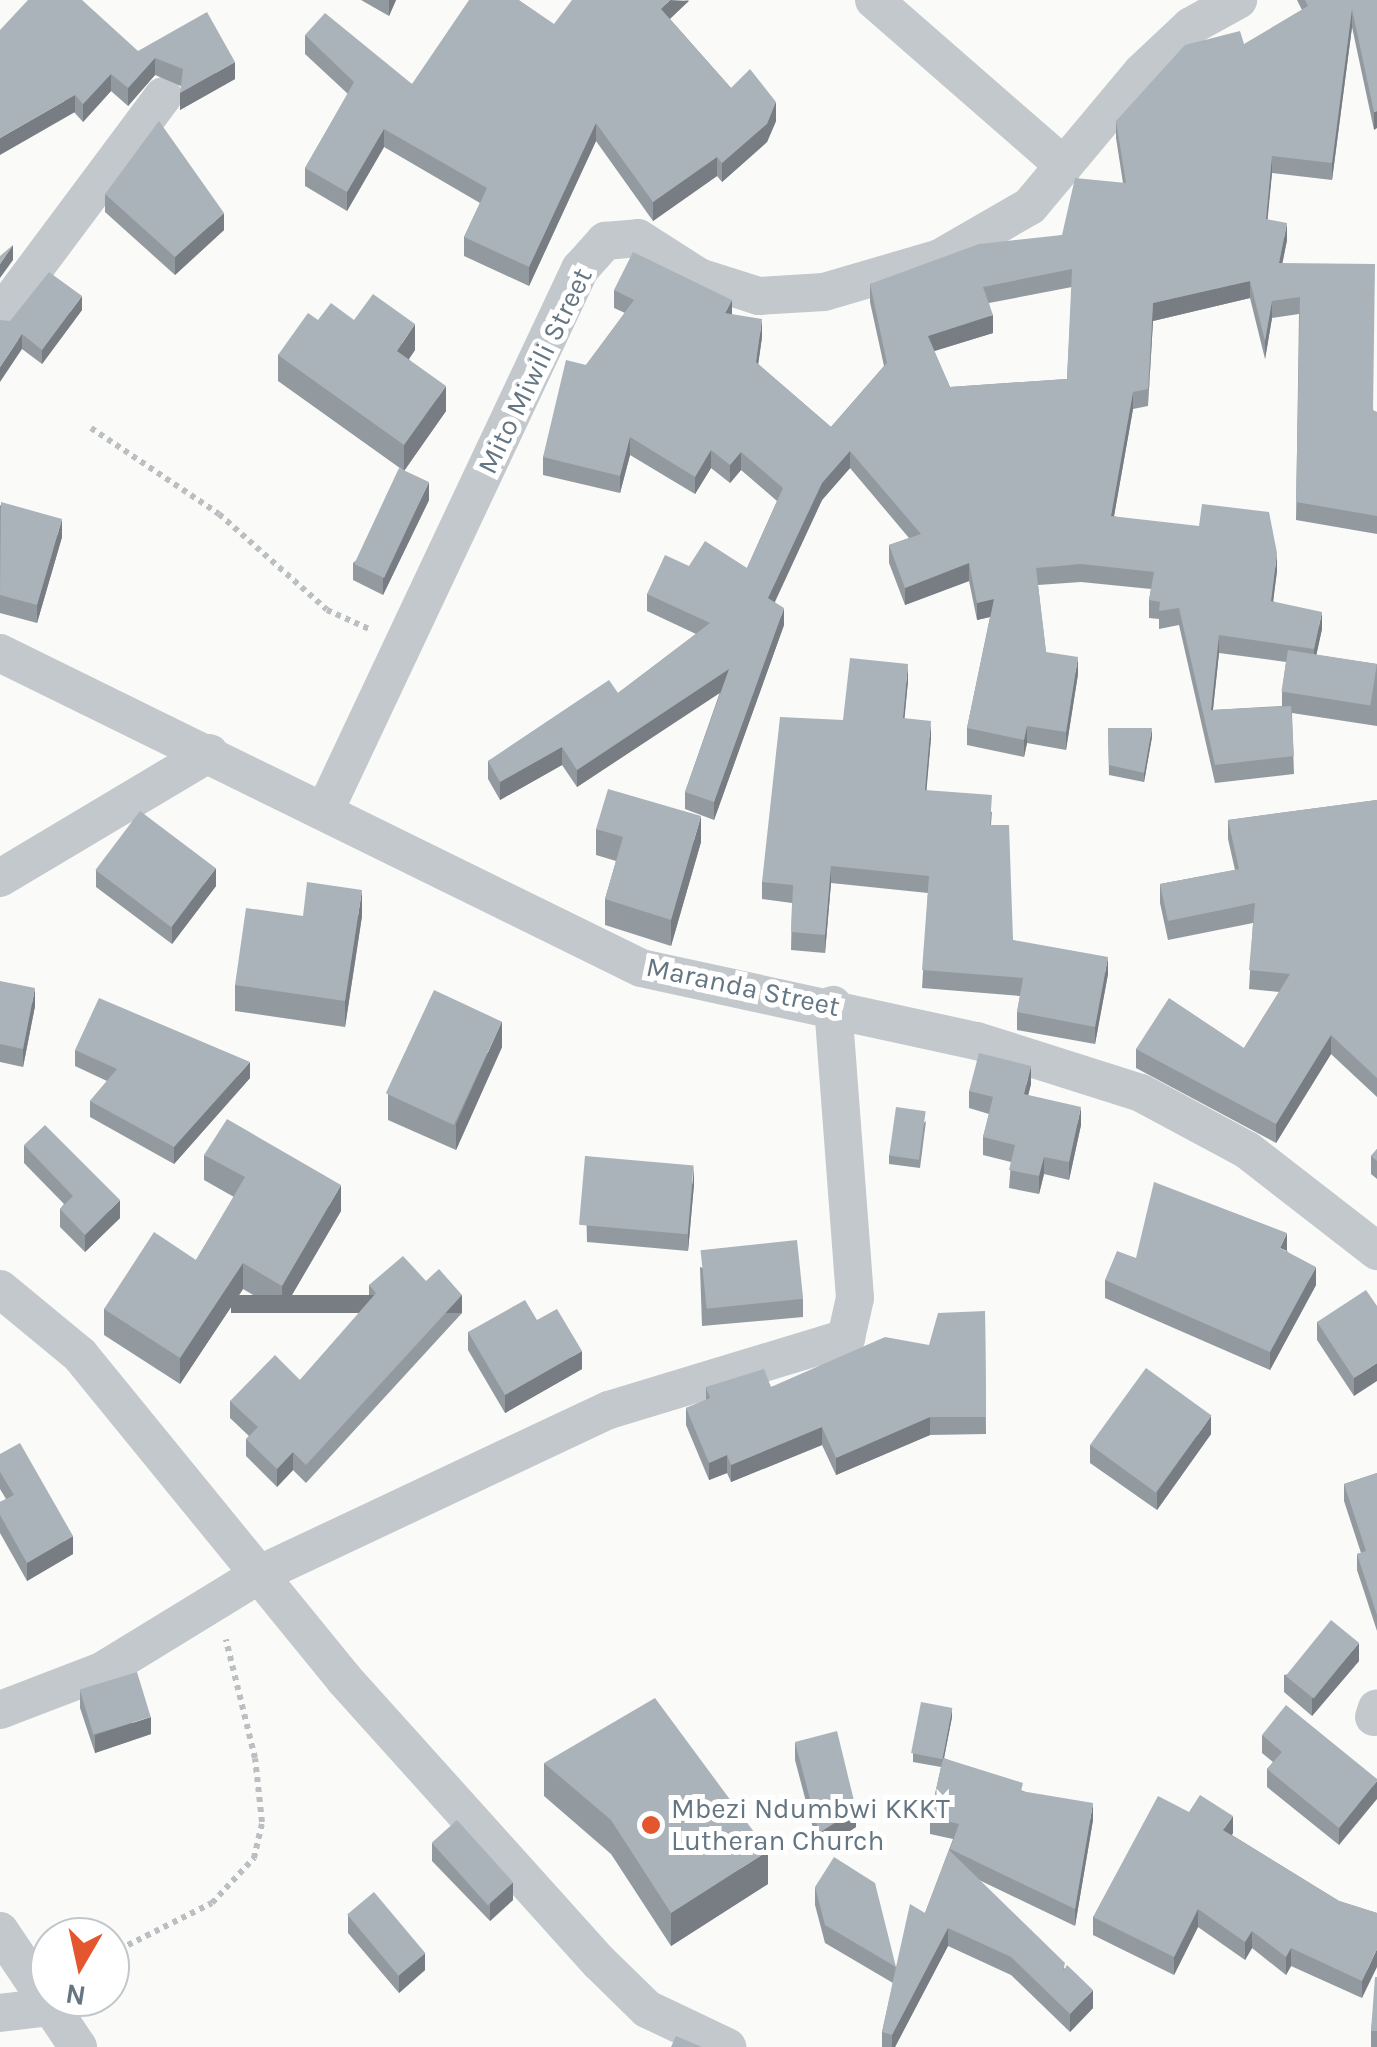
<!DOCTYPE html>
<style>
body{margin:0}
#map{position:relative;width:1377px;height:2047px;overflow:hidden;background:#fafaf8;font-family:Karla,sans-serif}
div>[style]{position:absolute}
.path>*{height:6px;margin-top:-3px;transform-origin:0;background:repeating-linear-gradient(90deg,#bbbfc2 0 5px,transparent 0 10px)}
.minor>*{height:38px;margin:-19px;padding:0 19px;transform-origin:19px;border-radius:19px;background:#c3c8cc}
.wall>*{inset:0;background:#929a9f}
.shaded-wall>*{inset:0;background:#777d82;transform-origin:0 0}
.building>*{inset:0;background:#aab3b9;transform-origin:0 0}
.dots>*{width:28px;height:28px;translate:-50% -50%;box-sizing:border-box;border:5px solid #fff;border-radius:50%}
span{translate:-50% -50%;white-space:nowrap;text-align:center;line-height:1.15;-webkit-text-stroke:10px #fff;paint-order:stroke}
.street-label{font-size:28px;color:#657683}
.poi-label{font-size:28px;color:#657683}
.left{translate:0 -50%;text-align:left}
.north{position:absolute;left:30px;top:1917px;width:100px;height:100px;box-sizing:border-box;background:#fff;border:2px solid #c1c8cd;border-radius:50%;rotate:189deg;font-size:28px;font-weight:700;line-height:40px;text-align:center;color:#657683}
.north::after{content:'';display:block;margin:auto;width:35px;height:45px;background:#e4572e;clip-path:polygon(50% 0,100% 100%,50% 72%,0 100%)}
</style>
<div id="map">
<div class="path">
<div style="left:91px;top:428px;width:154px;rotate:33.9deg"></div>
<div style="left:219px;top:514px;width:144px;rotate:41.6deg"></div>
<div style="left:327px;top:610px;width:48px;rotate:24.4deg"></div>
<div style="left:110px;top:1954px;width:114px;rotate:-26.6deg"></div>
<div style="left:212px;top:1903px;width:62px;rotate:-47deg"></div>
<div style="left:254px;top:1858px;width:37px;rotate:-77deg"></div>
<div style="left:262px;top:1822px;width:64px;rotate:-96.2deg"></div>
<div style="left:255px;top:1758px;width:122px;rotate:-103.8deg"></div>
</div>
<div class="minor">
<div style="left:874px;top:0;width:252px;rotate:41.1deg"></div>
<div style="left:0;top:315px;width:273px;rotate:-53.3deg"></div>
<div style="left:0;top:653px;width:714px;rotate:26.17deg"></div>
<div style="left:641px;top:968px;width:344px;rotate:12.3deg"></div>
<div style="left:977px;top:1041px;width:172px;rotate:17.6deg"></div>
<div style="left:1141px;top:1093px;width:120px;rotate:28.3deg"></div>
<div style="left:1247px;top:1150px;width:165px;rotate:37.8deg"></div>
<div style="left:327px;top:806px;width:594px;rotate:-64.77deg"></div>
<div style="left:580px;top:269px;width:38px;rotate:-48deg"></div>
<div style="left:605px;top:241px;width:33px;rotate:-5deg"></div>
<div style="left:638px;top:238px;width:72px;rotate:32.6deg"></div>
<div style="left:699px;top:277px;width:63px;rotate:17.6deg"></div>
<div style="left:759px;top:296px;width:65px;rotate:-3.5deg"></div>
<div style="left:824px;top:292px;width:121px;rotate:-16.3deg"></div>
<div style="left:940px;top:258px;width:104px;rotate:-30deg"></div>
<div style="left:1030px;top:206px;width:175px;rotate:-50.1deg"></div>
<div style="left:1142px;top:72px;width:67px;rotate:-43.2deg"></div>
<div style="left:1191px;top:26px;width:54px;rotate:-29deg"></div>
<div style="left:0;top:878px;width:244px;rotate:-30.8deg"></div>
<div style="left:0;top:1289px;width:104px;rotate:39.5deg"></div>
<div style="left:80px;top:1355px;width:418px;rotate:50.8deg"></div>
<div style="left:344px;top:1679px;width:382px;rotate:48deg"></div>
<div style="left:600px;top:1963px;width:66px;rotate:44.4deg"></div>
<div style="left:647px;top:2009px;width:89px;rotate:25.4deg"></div>
<div style="left:0;top:1710px;width:109px;rotate:-20.9deg"></div>
<div style="left:102px;top:1671px;width:185px;rotate:-31.5deg"></div>
<div style="left:260px;top:1574px;width:386px;rotate:-25.2deg"></div>
<div style="left:609px;top:1410px;width:248px;rotate:-16.9deg"></div>
<div style="left:846px;top:1338px;width:41px;rotate:-77.3deg"></div>
<div style="left:855px;top:1298px;width:294px;rotate:-94.3deg"></div>
<div style="left:1374px;top:1717px;width:9px;rotate:-72deg"></div>
<div style="left:0;top:1931px;width:140px;rotate:56.1deg"></div>
<div style="left:0;top:2013px;width:49px;rotate:-7deg"></div>
</div>
<div class="wall">
<div style="clip-path:polygon(361px 0,396px 0,389px 16px)"></div>
<div style="clip-path:polygon(689px 0,670px 19px,731px 88px,776px 121px,767px 142px,722px 182px,717px 176px,653px 221px,596px 141px,529px 286px,464px 256px,464px 237px,480px 203px,384px 147px,347px 211px,305px 186px,305px 168px,348px 94px,305px 54px,305px 35px,412px 84px,554px 24px)"></div>
<div style="clip-path:polygon(evenodd,1297px 0,1377px 0,1374px 130px,1352px 27px,1332px 180px,1272px 173px,1267px 219px,1287px 240px,1282px 263px,1374px 411px,1377px 412px,1377px 534px,1296px 520px,1299px 314px,1272px 318px,1265px 359px,1250px 298px,1153px 321px,1148px 406px,1133px 409px,1114px 516px,1277px 571px,1273px 601px,1322px 629px,1316px 655px,1377px 664px,1377px 726px,1292px 713px,1294px 774px,1215px 783px,1179px 625px,1159px 629px,1159px 619px,1149px 618px,1149px 600px,1151px 589px,1081px 582px,1038px 585px,1046px 652px,1078px 674px,1066px 750px,1027px 743px,1024px 757px,967px 745px,967px 728px,990px 617px,977px 620px,969px 581px,905px 605px,889px 563px,889px 545px,909px 538px,850px 468px,822px 500px,775px 602px,784px 625px,714px 820px,685px 809px,685px 792px,720px 692px,577px 787px,562px 765px,500px 800px,488px 779px,488px 761px,618px 693px,696px 634px,647px 611px,647px 594px,689px 566px,747px 568px,777px 501px,741px 470px,730px 483px,711px 468px,695px 494px,630px 455px,620px 493px,543px 475px,543px 457px,586px 365px,625px 313px,614px 308px,614px 290px,732px 314px,762px 337px,758px 364px,831px 427px,884px 366px,870px 302px,870px 284px,1062px 235px,1123px 183px,1116px 138px,1116px 121px,1302px 10px,1297px 0,1072px 287px,1067px 379px,950px 387px,934px 351px,993px 333px,989px 303px,1072px 287px,1297px 0,1219px 653px,1286px 662px,1282px 692px,1282px 706px,1213px 710px,1219px 653px)"></div>
<div style="clip-path:polygon(0 30px,138px 51px,235px 79px,180px 110px,181px 86px,155px 75px,128px 106px,111px 91px,83px 122px)"></div>
<div style="clip-path:polygon(105px 194px,224px 230px,175px 275px,105px 212px)"></div>
<div style="clip-path:polygon(82px 310px,42px 364px,22px 349px,10px 321px)"></div>
<div style="clip-path:polygon(318px 320px,354px 320px,415px 350px,409px 359px,446px 411px,404px 471px,278px 381px,278px 355px)"></div>
<div style="clip-path:polygon(429px 500px,383px 595px,353px 580px,353px 563px)"></div>
<div style="clip-path:polygon(0 505px,62px 537px,37px 623px,0 613px)"></div>
<div style="clip-path:polygon(908px 681px,904px 718px,931px 738px,926px 790px,992px 812px,991px 825px,1013px 940px,1108px 974px,1095px 1044px,1017px 1030px,1017px 1012px,1020px 996px,922px 988px,928px 893px,831px 883px,825px 953px,791px 950px,792px 903px,762px 899px,762px 882px,843px 720px)"></div>
<div style="clip-path:polygon(1108px 728px,1152px 737px,1144px 782px,1109px 775px)"></div>
<div style="clip-path:polygon(1377px 800px,1377px 1097px,1331px 1054px,1276px 1143px,1136px 1068px,1136px 1049px,1244px 1048px,1279px 992px,1249px 989px,1253px 923px,1168px 940px,1160px 903px,1160px 884px,1235px 870px,1228px 839px,1228px 820px)"></div>
<div style="clip-path:polygon(596px 829px,701px 842px,671px 946px,605px 925px,605px 899px,616px 861px,596px 855px)"></div>
<div style="clip-path:polygon(96px 870px,216px 886px,172px 944px,96px 887px)"></div>
<div style="clip-path:polygon(303px 916px,362px 916px,345px 1027px,235px 1011px,235px 985px)"></div>
<div style="clip-path:polygon(0 981px,35px 1006px,23px 1067px,0 1062px)"></div>
<div style="clip-path:polygon(502px 1047px,456px 1150px,388px 1120px,388px 1094px)"></div>
<div style="clip-path:polygon(75px 1050px,250px 1078px,174px 1164px,90px 1117px,90px 1101px,107px 1081px,75px 1066px)"></div>
<div style="clip-path:polygon(1031px 1084px,1028px 1095px,1081px 1125px,1069px 1180px,1044px 1174px,1039px 1194px,1009px 1188px,1011px 1162px,983px 1155px,983px 1137px,989px 1114px,969px 1108px,969px 1091px)"></div>
<div style="clip-path:polygon(926px 1121px,920px 1168px,889px 1164px,889px 1155px)"></div>
<div style="clip-path:polygon(24px 1145px,120px 1218px,85px 1252px,60px 1227px,60px 1209px,64px 1204px,24px 1163px)"></div>
<div style="clip-path:polygon(1377px 1149px,1377px 1179px,1371px 1174px,1371px 1156px)"></div>
<div style="clip-path:polygon(204px 1155px,341px 1211px,282px 1312px,243px 1289px,180px 1384px,104px 1335px,104px 1309px,196px 1260px,234px 1197px,204px 1180px)"></div>
<div style="clip-path:polygon(585px 1156px,694px 1184px,688px 1251px,587px 1242px)"></div>
<div style="clip-path:polygon(1287px 1251px,1316px 1285px,1270px 1370px,1105px 1298px,1105px 1280px,1136px 1258px)"></div>
<div style="clip-path:polygon(700px 1267px,803px 1299px,803px 1317px,702px 1326px)"></div>
<div style="clip-path:polygon(426px 1281px,462px 1313px,306px 1483px,293px 1470px,277px 1487px,246px 1456px,246px 1439px,249px 1436px,230px 1418px,230px 1401px,300px 1380px,369px 1302px,369px 1285px)"></div>
<div style="clip-path:polygon(1377px 1306px,1354px 1396px,1317px 1340px,1317px 1322px)"></div>
<div style="clip-path:polygon(985px 1311px,986px 1434px,930px 1435px,836px 1475px,822px 1445px,731px 1482px,727px 1473px,709px 1480px,686px 1425px,686px 1408px,706px 1400px,706px 1387px,771px 1387px,929px 1345px)"></div>
<div style="clip-path:polygon(537px 1320px,582px 1369px,505px 1413px,468px 1350px,468px 1332px)"></div>
<div style="clip-path:polygon(1211px 1434px,1157px 1510px,1090px 1463px,1090px 1445px)"></div>
<div style="clip-path:polygon(0 1454px,73px 1554px,27px 1581px,0 1533px,0 1502px,6px 1499px,0 1489px)"></div>
<div style="clip-path:polygon(1377px 1473px,1377px 1631px,1357px 1570px,1357px 1554px,1361px 1553px,1344px 1501px,1344px 1484px)"></div>
<div style="clip-path:polygon(1359px 1661px,1312px 1716px,1284px 1692px,1284px 1675px)"></div>
<div style="clip-path:polygon(80px 1690px,151px 1734px,95px 1753px,80px 1708px)"></div>
<div style="clip-path:polygon(952px 1717px,944px 1758px,1093px 1820px,1075px 1926px,979px 1880px,1065px 1969px,1093px 2008px,1070px 2032px,1011px 1975px,948px 1946px,895px 2047px,882px 2047px,882px 2032px,893px 1983px,825px 1943px,815px 1905px,815px 1887px,896px 1967px,925px 1913px,953px 1839px,930px 1834px,930px 1817px,941px 1767px,913px 1762px,913px 1753px)"></div>
<div style="clip-path:polygon(1262px 1735px,1377px 1779px,1339px 1845px,1267px 1787px,1267px 1769px,1273px 1762px,1262px 1753px)"></div>
<div style="clip-path:polygon(795px 1742px,856px 1827px,819px 1851px,795px 1760px)"></div>
<div style="clip-path:polygon(544px 1763px,768px 1884px,671px 1946px,611px 1854px,544px 1796px)"></div>
<div style="clip-path:polygon(1189px 1812px,1233px 1833px,1232px 1835px,1339px 1901px,1377px 1913px,1362px 1998px,1291px 1966px,1286px 1975px,1252px 1948px,1245px 1960px,1198px 1927px,1174px 1975px,1093px 1935px,1093px 1917px)"></div>
<div style="clip-path:polygon(432px 1843px,513px 1900px,490px 1921px,432px 1861px)"></div>
<div style="clip-path:polygon(348px 1915px,425px 1970px,399px 1993px,348px 1933px)"></div>
<div style="clip-path:polygon(1377px 1977px,1377px 2047px,1371px 2047px,1371px 2031px)"></div>
</div>
<div class="shaded-wall">
<div style="clip-path:polygon(389px 0,396px 0,389px 16px)"></div>
<div style="clip-path:polygon(670px 0,689px 1px,661px 27px,661px 9px)"></div>
<div style="clip-path:polygon(1352px 9px,1352px 27px,1332px 180px,1332px 163px)"></div>
<div style="clip-path:polygon(155px 58px,155px 75px,128px 106px,128px 88px)"></div>
<div style="clip-path:polygon(235px 62px,235px 79px,180px 110px,180px 93px)"></div>
<div style="clip-path:polygon(111px 74px,111px 91px,83px 122px,83px 104px)"></div>
<div style="clip-path:polygon(75px 95px,75px 112px,0 155px,0 138px)"></div>
<div style="clip-path:polygon(776px 102px,776px 121px,767px 142px,722px 182px,722px 163px)"></div>
<div style="clip-path:polygon(1377px 111px,1377px 128px,1374px 130px,1374px 112px)"></div>
<div style="clip-path:polygon(596px 123px,596px 141px,529px 286px,529px 267px)"></div>
<div style="clip-path:polygon(384px 129px,384px 147px,347px 211px,347px 192px)"></div>
<div style="clip-path:polygon(1272px 156px,1272px 173px,1266px 236px,1266px 219px)"></div>
<div style="clip-path:polygon(717px 157px,717px 176px,653px 221px,653px 202px)"></div>
<div style="clip-path:polygon(224px 213px,224px 230px,175px 275px,175px 257px)"></div>
<div style="clip-path:polygon(1287px 223px,1287px 240px,1279px 281px,1279px 263px)"></div>
<div style="clip-path:polygon(13px 245px,13px 260px,0 278px,0 264px)"></div>
<div style="clip-path:polygon(1250px 281px,1250px 298px,1153px 321px,1148px 406px,1153px 303px)"></div>
<div style="clip-path:polygon(82px 296px,82px 310px,42px 364px,42px 350px)"></div>
<div style="clip-path:polygon(732px 300px,732px 318px,725px 313px)"></div>
<div style="clip-path:polygon(1272px 301px,1272px 318px,1265px 359px,1265px 341px)"></div>
<div style="clip-path:polygon(993px 315px,993px 333px,928px 353px,928px 336px)"></div>
<div style="clip-path:polygon(762px 319px,762px 337px,756px 380px,756px 362px)"></div>
<div style="clip-path:polygon(415px 324px,415px 350px,397px 376px,397px 351px)"></div>
<div style="clip-path:polygon(22px 334px,22px 349px,0 382px,0 367px)"></div>
<div style="clip-path:polygon(446px 386px,446px 411px,404px 471px,404px 445px)"></div>
<div style="clip-path:polygon(1133px 392px,1133px 409px,1111px 533px,1111px 516px)"></div>
<div style="clip-path:polygon(630px 437px,630px 455px,620px 493px,620px 476px)"></div>
<div style="clip-path:polygon(711px 450px,711px 468px,695px 494px,695px 477px)"></div>
<div style="clip-path:polygon(850px 451px,850px 468px,822px 500px,768px 616px,768px 598px,822px 483px)"></div>
<div style="clip-path:polygon(741px 452px,741px 470px,730px 483px,730px 465px)"></div>
<div style="clip-path:polygon(429px 482px,429px 500px,383px 595px,383px 577px)"></div>
<div style="clip-path:polygon(62px 519px,62px 537px,37px 623px,37px 605px)"></div>
<div style="clip-path:polygon(1277px 553px,1277px 571px,1271px 618px,1271px 601px)"></div>
<div style="clip-path:polygon(969px 563px,969px 581px,905px 605px,905px 588px)"></div>
<div style="clip-path:polygon(994px 599px,994px 616px,977px 620px,977px 603px)"></div>
<div style="clip-path:polygon(784px 608px,784px 625px,714px 820px,714px 802px)"></div>
<div style="clip-path:polygon(1322px 612px,1322px 629px,1314px 666px,1314px 649px)"></div>
<div style="clip-path:polygon(1219px 635px,1219px 653px,1211px 727px,1211px 710px)"></div>
<div style="clip-path:polygon(1078px 657px,1078px 674px,1066px 750px,1066px 732px)"></div>
<div style="clip-path:polygon(908px 664px,908px 681px,903px 735px,903px 718px)"></div>
<div style="clip-path:polygon(729px 669px,729px 687px,577px 787px,577px 770px)"></div>
<div style="clip-path:polygon(931px 721px,931px 738px,925px 808px,925px 790px)"></div>
<div style="clip-path:polygon(1027px 726px,1027px 743px,1024px 757px,1024px 740px)"></div>
<div style="clip-path:polygon(1152px 728px,1152px 737px,1144px 782px,1144px 773px)"></div>
<div style="clip-path:polygon(562px 747px,562px 765px,500px 800px,500px 782px)"></div>
<div style="clip-path:polygon(701px 816px,701px 842px,671px 946px,671px 920px)"></div>
<div style="clip-path:polygon(831px 866px,831px 883px,825px 953px,825px 935px)"></div>
<div style="clip-path:polygon(216px 868px,216px 886px,172px 944px,172px 926px)"></div>
<div style="clip-path:polygon(362px 890px,362px 916px,345px 1027px,345px 1001px)"></div>
<div style="clip-path:polygon(1108px 957px,1108px 974px,1095px 1044px,1095px 1027px)"></div>
<div style="clip-path:polygon(35px 988px,35px 1006px,23px 1067px,23px 1049px)"></div>
<div style="clip-path:polygon(502px 1021px,502px 1047px,456px 1150px,456px 1124px)"></div>
<div style="clip-path:polygon(1331px 1035px,1331px 1054px,1276px 1143px,1276px 1124px)"></div>
<div style="clip-path:polygon(250px 1062px,250px 1078px,174px 1164px,174px 1147px)"></div>
<div style="clip-path:polygon(1031px 1066px,1031px 1084px,1024px 1112px,1024px 1094px)"></div>
<div style="clip-path:polygon(1081px 1107px,1081px 1125px,1069px 1180px,1069px 1162px)"></div>
<div style="clip-path:polygon(1044px 1157px,1044px 1174px,1039px 1194px,1039px 1176px)"></div>
<div style="clip-path:polygon(694px 1166px,694px 1184px,688px 1251px,688px 1234px)"></div>
<div style="clip-path:polygon(341px 1185px,341px 1211px,282px 1312px,282px 1286px)"></div>
<div style="clip-path:polygon(120px 1200px,120px 1218px,85px 1252px,85px 1235px)"></div>
<div style="clip-path:polygon(1287px 1233px,1287px 1251px,1280px 1248px)"></div>
<div style="clip-path:polygon(243px 1263px,243px 1289px,180px 1384px,180px 1358px)"></div>
<div style="clip-path:polygon(1316px 1267px,1316px 1285px,1270px 1370px,1270px 1352px)"></div>
<div style="left:462px;top:1295px;width:18px;height:231px;rotate:90deg"></div>
<div style="clip-path:polygon(582px 1351px,582px 1369px,505px 1413px,505px 1395px)"></div>
<div style="clip-path:polygon(1377px 1363px,1377px 1381px,1354px 1396px,1354px 1378px)"></div>
<div style="clip-path:polygon(1211px 1416px,1211px 1434px,1157px 1510px,1157px 1492px)"></div>
<div style="clip-path:polygon(930px 1417px,930px 1435px,836px 1475px,836px 1458px)"></div>
<div style="clip-path:polygon(822px 1427px,822px 1445px,731px 1482px,731px 1465px)"></div>
<div style="clip-path:polygon(293px 1452px,293px 1470px,277px 1487px,277px 1469px)"></div>
<div style="clip-path:polygon(727px 1455px,727px 1473px,709px 1480px,709px 1463px)"></div>
<div style="clip-path:polygon(73px 1536px,73px 1554px,27px 1581px,27px 1563px)"></div>
<div style="clip-path:polygon(1359px 1643px,1359px 1661px,1312px 1716px,1312px 1698px)"></div>
<div style="clip-path:polygon(952px 1708px,952px 1717px,942px 1768px,942px 1759px)"></div>
<div style="clip-path:polygon(151px 1717px,151px 1734px,95px 1753px,95px 1735px)"></div>
<div style="clip-path:polygon(1377px 1781px,1377px 1799px,1339px 1845px,1339px 1828px)"></div>
<div style="clip-path:polygon(1093px 1803px,1093px 1820px,1075px 1926px,1075px 1909px)"></div>
<div style="clip-path:polygon(856px 1809px,856px 1827px,819px 1851px,819px 1833px)"></div>
<div style="clip-path:polygon(1233px 1816px,1233px 1833px,1223px 1848px,1223px 1830px)"></div>
<div style="clip-path:polygon(768px 1851px,768px 1884px,671px 1946px,671px 1913px)"></div>
<div style="clip-path:polygon(513px 1882px,513px 1900px,490px 1921px,490px 1903px)"></div>
<div style="clip-path:polygon(1198px 1909px,1198px 1927px,1174px 1975px,1174px 1957px)"></div>
<div style="clip-path:polygon(948px 1928px,948px 1946px,895px 2047px,892px 2047px,892px 2035px)"></div>
<div style="clip-path:polygon(1252px 1931px,1252px 1948px,1245px 1960px,1245px 1942px)"></div>
<div style="clip-path:polygon(1291px 1948px,1291px 1966px,1286px 1975px,1286px 1957px)"></div>
<div style="clip-path:polygon(1377px 1949px,1377px 1967px,1362px 1998px,1362px 1981px)"></div>
<div style="clip-path:polygon(425px 1953px,425px 1970px,399px 1993px,399px 1975px)"></div>
<div style="clip-path:polygon(1093px 1990px,1093px 2008px,1070px 2032px,1070px 2014px)"></div>
</div>
<div class="building">
<div style="clip-path:polygon(28px 0,82px 0,138px 51px,207px 12px,235px 62px,180px 93px,183px 69px,155px 58px,128px 88px,111px 74px,83px 104px,75px 95px,0 138px,0 30px)"></div>
<div style="clip-path:polygon(469px 0,519px 0,554px 24px,572px 0,670px 0,661px 9px,731px 88px,750px 69px,776px 102px,767px 124px,722px 163px,717px 157px,653px 202px,596px 123px,529px 267px,464px 237px,487px 188px,384px 129px,347px 192px,305px 168px,354px 82px,305px 35px,325px 13px,412px 84px)"></div>
<div style="clip-path:polygon(evenodd,1305px 0,1377px 0,1377px 111px,1374px 112px,1352px 9px,1332px 163px,1272px 156px,1266px 219px,1287px 223px,1279px 263px,1375px 264px,1373px 411px,1377px 412px,1377px 516px,1296px 502px,1300px 297px,1272px 301px,1265px 341px,1250px 281px,1153px 303px,1148px 389px,1133px 392px,1111px 516px,1199px 526px,1202px 504px,1269px 512px,1277px 553px,1271px 601px,1322px 612px,1314px 649px,1219px 635px,1211px 710px,1291px 706px,1294px 756px,1215px 765px,1179px 608px,1159px 611px,1160px 602px,1149px 600px,1154px 572px,1081px 564px,1036px 568px,1046px 652px,1078px 657px,1066px 732px,1027px 726px,1024px 740px,967px 728px,994px 599px,977px 603px,969px 563px,905px 588px,889px 545px,921px 534px,850px 451px,822px 483px,768px 598px,784px 608px,714px 802px,685px 792px,729px 669px,577px 770px,562px 747px,500px 782px,488px 761px,609px 680px,618px 693px,710px 623px,647px 594px,665px 555px,689px 566px,705px 541px,747px 568px,783px 488px,741px 452px,730px 465px,711px 450px,695px 477px,630px 437px,620px 476px,543px 457px,566px 360px,586px 365px,634px 300px,614px 290px,633px 252px,732px 300px,725px 313px,762px 319px,756px 362px,831px 427px,887px 363px,870px 284px,979px 244px,1062px 235px,1075px 178px,1126px 183px,1116px 121px,1185px 45px,1240px 31px,1244px 44px,1308px 6px,1305px 0,1072px 269px,1067px 379px,950px 387px,928px 336px,993px 315px,983px 287px,1072px 269px)"></div>
<div style="clip-path:polygon(159px 121px,224px 213px,175px 257px,105px 194px)"></div>
<div style="clip-path:polygon(13px 245px,0 264px,0 256px)"></div>
<div style="clip-path:polygon(49px 272px,82px 296px,42px 350px,22px 334px,0 367px,0 320px,10px 321px)"></div>
<div style="clip-path:polygon(373px 294px,415px 324px,397px 351px,446px 386px,404px 445px,278px 355px,308px 313px,318px 320px,331px 303px,354px 320px)"></div>
<div style="left:399px;top:468px;width:33px;height:106px;rotate:25deg"></div>
<div style="clip-path:polygon(1px 502px,62px 519px,37px 605px,0 595px)"></div>
<div style="left:1288px;top:650px;width:90px;height:42px;rotate:9deg"></div>
<div style="clip-path:polygon(850px 658px,908px 664px,903px 718px,931px 721px,925px 790px,992px 795px,990px 825px,1009px 825px,1013px 940px,1108px 957px,1095px 1027px,1017px 1012px,1023px 978px,922px 970px,929px 876px,831px 866px,825px 935px,791px 932px,793px 885px,762px 882px,780px 717px,843px 720px)"></div>
<div style="clip-path:polygon(1108px 728px,1152px 728px,1144px 773px,1109px 765px)"></div>
<div style="clip-path:polygon(608px 789px,701px 816px,671px 920px,605px 899px,623px 837px,596px 829px)"></div>
<div style="clip-path:polygon(1377px 800px,1377px 1078px,1331px 1035px,1276px 1124px,1136px 1049px,1169px 998px,1244px 1048px,1290px 974px,1249px 970px,1255px 903px,1168px 921px,1160px 884px,1239px 869px,1228px 820px)"></div>
<div style="left:140px;top:811px;width:95px;height:74px;rotate:37deg"></div>
<div style="clip-path:polygon(307px 882px,362px 890px,345px 1001px,235px 985px,246px 908px,303px 916px)"></div>
<div style="clip-path:polygon(0 981px,35px 988px,23px 1049px,0 1044px)"></div>
<div style="left:434px;top:990px;width:75px;height:114px;rotate:25deg"></div>
<div style="clip-path:polygon(99px 998px,250px 1062px,174px 1147px,90px 1101px,117px 1069px,75px 1050px)"></div>
<div style="clip-path:polygon(979px 1053px,1031px 1066px,1024px 1094px,1081px 1107px,1069px 1162px,1044px 1157px,1039px 1176px,1009px 1170px,1015px 1145px,983px 1137px,993px 1097px,969px 1091px)"></div>
<div style="left:896px;top:1107px;width:30px;height:49px;rotate:8deg"></div>
<div style="clip-path:polygon(227px 1119px,341px 1185px,282px 1286px,243px 1263px,180px 1358px,104px 1309px,154px 1232px,196px 1260px,245px 1177px,204px 1155px)"></div>
<div style="clip-path:polygon(45px 1125px,120px 1200px,85px 1235px,60px 1209px,73px 1196px,24px 1145px)"></div>
<div style="clip-path:polygon(1377px 1149px,1377px 1161px,1371px 1156px)"></div>
<div style="left:585px;top:1156px;width:109px;height:69px;rotate:5deg"></div>
<div style="clip-path:polygon(1154px 1182px,1287px 1233px,1280px 1248px,1316px 1267px,1270px 1352px,1105px 1280px,1117px 1251px,1136px 1258px)"></div>
<div style="left:797px;top:1240px;width:59px;height:97px;rotate:84deg"></div>
<div style="clip-path:polygon(403px 1256px,426px 1281px,439px 1269px,462px 1295px,306px 1465px,293px 1452px,277px 1469px,246px 1439px,258px 1427px,230px 1401px,275px 1355px,300px 1380px,376px 1293px,369px 1285px)"></div>
<div style="clip-path:polygon(1366px 1290px,1377px 1306px,1377px 1363px,1354px 1378px,1317px 1322px)"></div>
<div style="clip-path:polygon(525px 1300px,537px 1320px,557px 1309px,582px 1351px,505px 1395px,468px 1332px)"></div>
<div style="clip-path:polygon(985px 1311px,986px 1417px,930px 1417px,836px 1458px,822px 1427px,731px 1465px,727px 1455px,709px 1463px,686px 1408px,710px 1398px,706px 1387px,764px 1369px,771px 1387px,885px 1337px,929px 1345px,938px 1313px)"></div>
<div style="left:1146px;top:1368px;width:81px;height:95px;rotate:36deg"></div>
<div style="clip-path:polygon(20px 1443px,73px 1536px,27px 1563px,0 1515px,0 1502px,14px 1495px,0 1472px,0 1454px)"></div>
<div style="clip-path:polygon(1377px 1473px,1377px 1615px,1357px 1554px,1366px 1551px,1344px 1484px)"></div>
<div style="left:1331px;top:1620px;width:36px;height:72px;rotate:39deg"></div>
<div style="left:137px;top:1672px;width:47px;height:60px;rotate:73deg"></div>
<div style="clip-path:polygon(655px 1698px,768px 1851px,671px 1913px,611px 1820px,544px 1763px)"></div>
<div style="left:921px;top:1702px;width:32px;height:52px;rotate:11deg"></div>
<div style="clip-path:polygon(1286px 1705px,1377px 1779px,1377px 1781px,1339px 1828px,1267px 1769px,1282px 1752px,1262px 1735px)"></div>
<div style="clip-path:polygon(837px 1731px,856px 1809px,819px 1833px,795px 1742px)"></div>
<div style="clip-path:polygon(943px 1758px,1023px 1783px,1021px 1791px,1093px 1803px,1075px 1909px,950px 1849px,959px 1824px,930px 1817px)"></div>
<div style="clip-path:polygon(1200px 1795px,1233px 1816px,1223px 1830px,1339px 1901px,1377px 1913px,1377px 1949px,1362px 1981px,1291px 1948px,1286px 1957px,1252px 1931px,1245px 1942px,1198px 1909px,1174px 1957px,1093px 1917px,1158px 1796px,1189px 1812px)"></div>
<div style="left:457px;top:1820px;width:84px;height:34px;rotate:48deg"></div>
<div style="clip-path:polygon(949px 1850px,1065px 1963px,1063px 1972px,1067px 1965px,1093px 1990px,1070px 2014px,1011px 1957px,948px 1928px,892px 2035px,882px 2032px,896px 1967px,825px 1925px,815px 1887px,834px 1857px,875px 1883px,896px 1967px,910px 1904px,925px 1913px)"></div>
<div style="left:374px;top:1892px;width:80px;height:35px;rotate:50deg"></div>
<div style="clip-path:polygon(1375px 1977px,1377px 1977px,1377px 2031px,1371px 2031px)"></div>
<div style="clip-path:polygon(676px 2036px,702px 2047px,671px 2047px)"></div>
</div>
<div class="dots">
<div style="left:651px;top:1825px;background:#e4572e"></div>
</div>
<div class="street-label">
<span style="left:535px;top:371px;rotate:-64deg">Mito Miwili Street</span>
<span style="left:743px;top:987px;rotate:12deg">Maranda Street</span>
</div>
<div class="poi-label">
<span class="left" style="left:671px;top:1825px">Mbezi Ndumbwi KKKT<br>Lutheran Church</span>
</div>
<div class="north">N</div>
</div>
